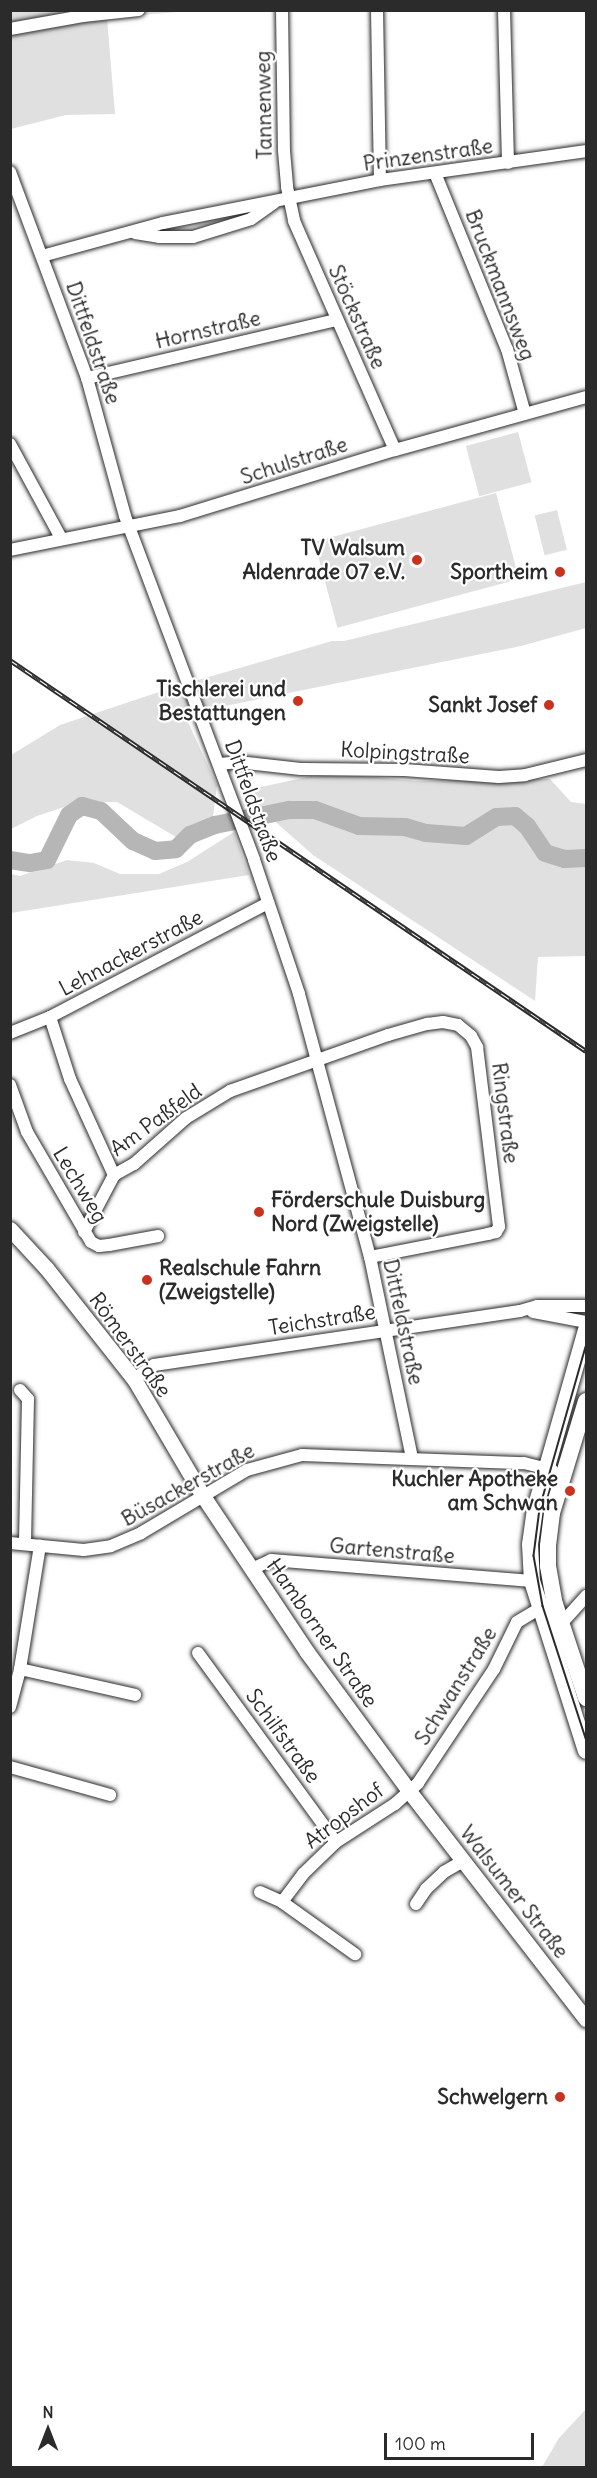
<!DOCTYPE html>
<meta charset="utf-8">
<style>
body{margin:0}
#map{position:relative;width:597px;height:2478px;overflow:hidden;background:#fff;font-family:Delius,sans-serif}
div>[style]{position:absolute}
.green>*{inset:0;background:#e0e0e0;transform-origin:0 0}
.river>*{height:18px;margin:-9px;padding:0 9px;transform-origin:9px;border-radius:9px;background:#b6b6b6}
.roads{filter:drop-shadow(0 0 2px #2b2b2b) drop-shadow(0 0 2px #2b2b2b)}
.minor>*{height:12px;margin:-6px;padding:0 6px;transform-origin:6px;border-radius:6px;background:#fff}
.tertiary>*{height:15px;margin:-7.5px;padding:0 7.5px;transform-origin:7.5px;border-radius:7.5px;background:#fff}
.secondary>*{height:16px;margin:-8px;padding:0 8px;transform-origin:8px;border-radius:8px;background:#fff}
.tram>*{height:1.5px;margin:-0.75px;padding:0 0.75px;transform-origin:0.75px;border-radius:0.75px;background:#2b2b2b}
.rail>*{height:5px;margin-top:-2.5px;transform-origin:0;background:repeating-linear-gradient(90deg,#fff 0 9px,#2b2b2b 0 18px);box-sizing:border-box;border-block:2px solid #2b2b2b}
.dots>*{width:16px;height:16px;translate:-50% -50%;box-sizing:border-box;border:3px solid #fff;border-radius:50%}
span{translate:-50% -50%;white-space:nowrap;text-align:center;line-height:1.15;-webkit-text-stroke:4.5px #fff;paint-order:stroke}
.street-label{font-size:21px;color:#2b2b2b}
.poi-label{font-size:21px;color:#2b2b2b;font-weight:700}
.right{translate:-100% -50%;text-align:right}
.left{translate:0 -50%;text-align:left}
.frame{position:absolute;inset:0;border:12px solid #2b2b2b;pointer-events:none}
.north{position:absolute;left:18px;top:2400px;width:60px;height:60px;-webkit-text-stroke:4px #fff;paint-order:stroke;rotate:0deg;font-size:16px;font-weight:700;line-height:24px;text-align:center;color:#2b2b2b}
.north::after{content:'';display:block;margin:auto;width:21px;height:27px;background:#2b2b2b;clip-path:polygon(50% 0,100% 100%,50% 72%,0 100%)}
.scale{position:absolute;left:384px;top:2433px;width:150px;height:27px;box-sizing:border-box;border:3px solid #2b2b2b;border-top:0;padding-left:8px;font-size:18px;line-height:21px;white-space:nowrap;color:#2b2b2b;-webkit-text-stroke:4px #fff;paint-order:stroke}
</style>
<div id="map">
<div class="green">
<div style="clip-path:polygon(10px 11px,189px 11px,107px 18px,115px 114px,66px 115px,11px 129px)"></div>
<div style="left:518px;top:432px;width:52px;height:54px;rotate:75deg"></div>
<div style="left:496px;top:493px;width:89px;height:188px;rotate:75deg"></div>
<div style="left:557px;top:510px;width:41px;height:23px;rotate:76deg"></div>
<div style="clip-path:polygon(586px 582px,586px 628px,521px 646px,220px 707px,186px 718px,217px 785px,213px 817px,176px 837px,117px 802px,79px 802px,37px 816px,11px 829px,11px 755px,60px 725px,174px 687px,332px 641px,344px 641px)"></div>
<div style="clip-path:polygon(326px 773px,416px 781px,550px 779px,571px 802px,586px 804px,586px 956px,538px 957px,535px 1001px,313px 855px,253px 802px,247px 790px)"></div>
<div style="clip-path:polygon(234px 832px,249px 875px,11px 913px,11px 874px,20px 876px,67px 860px,94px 863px,120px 874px,159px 874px,187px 862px)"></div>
<div style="clip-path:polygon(586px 2409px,586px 2467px,542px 2467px,559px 2438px)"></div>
</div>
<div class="river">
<div style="left:10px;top:860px;width:20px;rotate:9deg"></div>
<div style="left:30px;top:863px;width:17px;rotate:-10deg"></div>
<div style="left:47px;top:860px;width:50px;rotate:-63.9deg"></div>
<div style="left:69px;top:815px;width:16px;rotate:-35deg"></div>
<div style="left:82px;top:806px;width:20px;rotate:15deg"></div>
<div style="left:101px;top:811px;width:44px;rotate:43.2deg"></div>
<div style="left:133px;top:841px;width:24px;rotate:24deg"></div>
<div style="left:155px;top:851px;width:21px;rotate:-5deg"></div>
<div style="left:176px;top:849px;width:20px;rotate:-45deg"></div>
<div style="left:190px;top:835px;width:27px;rotate:-22deg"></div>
<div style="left:215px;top:825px;width:76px;rotate:-11.5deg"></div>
<div style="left:289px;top:810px;width:26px"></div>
<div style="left:315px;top:810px;width:47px;rotate:20deg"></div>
<div style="left:359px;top:826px;width:46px;rotate:1.2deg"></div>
<div style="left:405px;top:827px;width:22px;rotate:16deg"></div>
<div style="left:426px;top:833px;width:40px;rotate:4.3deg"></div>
<div style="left:466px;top:836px;width:36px;rotate:-32deg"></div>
<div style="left:497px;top:817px;width:18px;rotate:-3deg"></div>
<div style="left:515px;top:816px;width:16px;rotate:40deg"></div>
<div style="left:527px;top:826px;width:32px;rotate:56deg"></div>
<div style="left:545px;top:853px;width:21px;rotate:17deg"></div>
<div style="left:565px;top:859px;width:21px;rotate:-3deg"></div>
</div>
<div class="roads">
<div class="minor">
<div style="left:282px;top:10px;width:141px;rotate:89.2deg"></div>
<div style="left:284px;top:151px;width:36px;rotate:85deg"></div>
<div style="left:287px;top:187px;width:35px;rotate:78deg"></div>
<div style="left:294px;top:221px;width:250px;rotate:66.2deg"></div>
<div style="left:377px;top:10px;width:170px;rotate:89deg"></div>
<div style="left:504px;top:10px;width:153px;rotate:88.5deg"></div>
<div style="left:10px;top:29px;width:74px;rotate:-10.1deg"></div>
<div style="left:83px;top:16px;width:56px;rotate:-6.1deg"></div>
<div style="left:10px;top:172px;width:220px;rotate:69.5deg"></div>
<div style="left:87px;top:378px;width:143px;rotate:74.6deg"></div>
<div style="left:125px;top:516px;width:367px;rotate:69.4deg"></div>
<div style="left:254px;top:860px;width:141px;rotate:71.4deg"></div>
<div style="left:299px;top:994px;width:272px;rotate:74.9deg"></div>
<div style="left:370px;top:1257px;width:205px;rotate:78.2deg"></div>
<div style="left:435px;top:173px;width:190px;rotate:67.8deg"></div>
<div style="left:507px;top:349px;width:67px;rotate:74.5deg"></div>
<div style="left:135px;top:233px;width:24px;rotate:9deg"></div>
<div style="left:159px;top:237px;width:34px"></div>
<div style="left:193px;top:237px;width:61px;rotate:-17.2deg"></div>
<div style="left:251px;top:219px;width:28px;rotate:-35deg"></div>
<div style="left:42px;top:256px;width:125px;rotate:-15.3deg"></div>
<div style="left:163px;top:223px;width:221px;rotate:-11.2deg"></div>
<div style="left:380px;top:180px;width:208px;rotate:-8deg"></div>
<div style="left:87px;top:378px;width:257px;rotate:-13.1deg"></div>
<div style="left:10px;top:444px;width:107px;rotate:61.5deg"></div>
<div style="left:10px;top:550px;width:173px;rotate:-11.3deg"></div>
<div style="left:180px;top:516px;width:225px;rotate:-17.1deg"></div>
<div style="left:395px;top:450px;width:198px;rotate:-15.5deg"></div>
<div style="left:220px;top:764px;width:18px;rotate:-6deg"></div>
<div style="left:238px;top:762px;width:63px;rotate:6.3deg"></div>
<div style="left:301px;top:769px;width:103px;rotate:0.6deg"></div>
<div style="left:404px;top:770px;width:95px;rotate:4.2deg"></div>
<div style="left:499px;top:777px;width:26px;rotate:-4deg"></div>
<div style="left:525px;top:775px;width:63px;rotate:-13.8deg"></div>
<div style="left:50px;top:1017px;width:65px;rotate:72.1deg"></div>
<div style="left:70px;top:1079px;width:106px;rotate:65.4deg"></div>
<div style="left:10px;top:1033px;width:43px;rotate:-21.8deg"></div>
<div style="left:50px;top:1017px;width:246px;rotate:-27.6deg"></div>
<div style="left:10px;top:1085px;width:50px;rotate:70.1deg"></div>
<div style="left:27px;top:1132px;width:127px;rotate:59.8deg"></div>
<div style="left:91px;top:1242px;width:9px;rotate:27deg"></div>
<div style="left:99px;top:1246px;width:10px;rotate:-6deg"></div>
<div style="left:109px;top:1245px;width:50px;rotate:-10.4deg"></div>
<div style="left:84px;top:1232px;width:64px;rotate:-62.2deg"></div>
<div style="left:114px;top:1175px;width:23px;rotate:-29deg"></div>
<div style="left:134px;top:1164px;width:69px;rotate:-41.5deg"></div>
<div style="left:186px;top:1118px;width:52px;rotate:-31.5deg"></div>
<div style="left:230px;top:1091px;width:168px;rotate:-19.5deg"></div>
<div style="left:388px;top:1035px;width:41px;rotate:-15.8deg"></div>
<div style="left:427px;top:1024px;width:16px;rotate:-7deg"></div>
<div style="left:443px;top:1022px;width:15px;rotate:11deg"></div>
<div style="left:458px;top:1025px;width:17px;rotate:40deg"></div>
<div style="left:471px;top:1036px;width:13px;rotate:61deg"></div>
<div style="left:477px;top:1047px;width:181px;rotate:83deg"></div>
<div style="left:499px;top:1227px;width:6px;rotate:121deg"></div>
<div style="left:496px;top:1232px;width:8px;rotate:166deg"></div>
<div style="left:488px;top:1234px;width:120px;rotate:169deg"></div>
<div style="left:533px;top:1312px;width:54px;rotate:10.7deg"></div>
<div style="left:134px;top:1379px;width:24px;rotate:-35deg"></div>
<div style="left:154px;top:1365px;width:370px;rotate:-8.4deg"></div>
<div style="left:520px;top:1311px;width:18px;rotate:-16deg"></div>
<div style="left:537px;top:1306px;width:49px"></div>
<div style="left:20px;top:1390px;width:12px;rotate:48deg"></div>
<div style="left:28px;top:1399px;width:145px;rotate:91.2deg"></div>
<div style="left:10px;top:1543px;width:74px;rotate:5.4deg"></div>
<div style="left:84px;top:1550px;width:27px;rotate:-8deg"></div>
<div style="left:111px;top:1546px;width:33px;rotate:-23deg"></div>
<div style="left:141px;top:1533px;width:123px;rotate:-30.7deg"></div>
<div style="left:247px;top:1470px;width:57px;rotate:-15.3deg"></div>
<div style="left:302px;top:1455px;width:222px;rotate:2.1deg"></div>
<div style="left:524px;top:1463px;width:29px;rotate:14deg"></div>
<div style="left:252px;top:1569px;width:21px;rotate:-25deg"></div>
<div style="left:271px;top:1560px;width:262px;rotate:4.6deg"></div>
<div style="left:556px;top:1626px;width:5px;rotate:-22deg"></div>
<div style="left:561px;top:1624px;width:38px;rotate:-48deg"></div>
<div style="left:198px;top:1653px;width:234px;rotate:53.9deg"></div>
<div style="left:20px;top:1669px;width:118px;rotate:12.7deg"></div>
<div style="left:10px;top:1707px;width:39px;rotate:-75deg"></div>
<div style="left:20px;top:1669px;width:125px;rotate:-80.8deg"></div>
<div style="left:10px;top:1767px;width:104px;rotate:15.6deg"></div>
<div style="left:260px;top:1892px;width:24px;rotate:24deg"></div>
<div style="left:282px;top:1902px;width:90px;rotate:35.5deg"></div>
<div style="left:282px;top:1902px;width:35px;rotate:-53deg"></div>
<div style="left:303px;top:1874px;width:46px;rotate:-44.1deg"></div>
<div style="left:336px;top:1842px;width:70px;rotate:-32.8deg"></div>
<div style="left:395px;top:1804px;width:31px;rotate:-42deg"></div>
<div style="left:418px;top:1783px;width:137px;rotate:-56.3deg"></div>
<div style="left:494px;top:1669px;width:52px;rotate:-63.9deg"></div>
<div style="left:517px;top:1622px;width:27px;rotate:-31deg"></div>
<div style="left:416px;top:1904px;width:18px;rotate:-56deg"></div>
<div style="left:426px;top:1889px;width:25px;rotate:-43deg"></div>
<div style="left:444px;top:1872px;width:22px;rotate:-30deg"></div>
</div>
<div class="tertiary">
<div style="left:10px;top:1229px;width:54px;rotate:47.2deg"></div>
<div style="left:47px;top:1269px;width:140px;rotate:51.7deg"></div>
<div style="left:134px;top:1379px;width:136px;rotate:59.5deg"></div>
<div style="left:203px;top:1496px;width:187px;rotate:56.3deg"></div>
<div style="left:307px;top:1652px;width:172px;rotate:53.7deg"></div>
<div style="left:409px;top:1791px;width:289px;rotate:52.2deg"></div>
</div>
<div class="secondary">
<div style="left:586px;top:1330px;width:186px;rotate:105.9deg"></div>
<div style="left:535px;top:1509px;width:35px;rotate:98deg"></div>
<div style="left:530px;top:1544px;width:37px;rotate:87deg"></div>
<div style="left:532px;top:1581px;width:178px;rotate:72.4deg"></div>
<div style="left:586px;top:1401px;width:117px;rotate:106.9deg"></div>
<div style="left:552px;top:1513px;width:33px;rotate:97deg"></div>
<div style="left:548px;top:1546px;width:20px;rotate:90deg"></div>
<div style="left:548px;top:1566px;width:39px;rotate:80deg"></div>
<div style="left:555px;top:1604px;width:99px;rotate:71.7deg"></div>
</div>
</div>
<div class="tram">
<div style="left:586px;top:1347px;width:168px;rotate:105.9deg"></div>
<div style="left:540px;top:1509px;width:47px;rotate:97.3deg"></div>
<div style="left:534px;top:1556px;width:51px;rotate:79.8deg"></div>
<div style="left:543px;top:1606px;width:139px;rotate:72deg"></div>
</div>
<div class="rail">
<div style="left:10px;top:660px;width:696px;rotate:34.17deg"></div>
</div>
<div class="dots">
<div style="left:417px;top:560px;background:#c8321e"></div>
<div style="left:560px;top:572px;background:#c8321e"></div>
<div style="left:298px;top:701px;background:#c8321e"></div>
<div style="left:549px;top:705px;background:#c8321e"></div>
<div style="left:259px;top:1212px;background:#c8321e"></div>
<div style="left:147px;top:1280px;background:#c8321e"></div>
<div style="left:570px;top:1491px;background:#c8321e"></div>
<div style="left:560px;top:2097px;background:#c8321e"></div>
</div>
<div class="street-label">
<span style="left:264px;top:105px;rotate:-91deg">Tannenweg</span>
<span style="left:428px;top:155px;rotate:-8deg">Prinzenstraße</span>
<span style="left:500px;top:285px;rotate:69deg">Bruckmannsweg</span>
<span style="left:357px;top:317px;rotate:66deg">Stöckstraße</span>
<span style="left:208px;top:330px;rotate:-13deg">Hornstraße</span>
<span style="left:93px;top:343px;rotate:71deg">Dittfeldstraße</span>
<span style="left:294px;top:461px;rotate:-18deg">Schulstraße</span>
<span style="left:405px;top:753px;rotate:3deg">Kolpingstraße</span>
<span style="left:253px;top:801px;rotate:70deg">Dittfeldstraße</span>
<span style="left:131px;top:953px;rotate:-28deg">Lehnackerstraße</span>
<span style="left:505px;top:1113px;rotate:83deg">Ringstraße</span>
<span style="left:156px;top:1120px;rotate:-36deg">Am Paßfeld</span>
<span style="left:80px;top:1185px;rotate:59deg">Lechweg</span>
<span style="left:322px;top:1320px;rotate:-9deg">Teichstraße</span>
<span style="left:403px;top:1322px;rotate:78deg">Dittfeldstraße</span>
<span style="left:130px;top:1345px;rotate:54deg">Römerstraße</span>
<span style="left:188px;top:1485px;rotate:-29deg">Büsackerstraße</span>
<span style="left:392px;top:1551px;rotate:5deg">Gartenstraße</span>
<span style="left:322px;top:1633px;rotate:55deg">Hamborner Straße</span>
<span style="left:456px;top:1686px;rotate:-58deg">Schwanstraße</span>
<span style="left:283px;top:1736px;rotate:54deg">Schilfstraße</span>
<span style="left:344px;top:1816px;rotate:-37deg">Atropshof</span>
<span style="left:514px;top:1892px;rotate:52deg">Walsumer Straße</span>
</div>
<div class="poi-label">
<span class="right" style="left:405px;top:560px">TV Walsum<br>Aldenrade 07 e.V.</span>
<span class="right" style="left:548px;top:572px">Sportheim</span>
<span class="right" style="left:286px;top:701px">Tischlerei und<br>Bestattungen</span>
<span class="right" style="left:537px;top:705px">Sankt Josef</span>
<span class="left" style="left:271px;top:1212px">Förderschule Duisburg<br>Nord (Zweigstelle)</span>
<span class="left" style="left:159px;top:1280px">Realschule Fahrn<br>(Zweigstelle)</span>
<span class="right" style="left:558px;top:1491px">Kuchler Apotheke<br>am Schwan</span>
<span class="right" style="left:548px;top:2097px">Schwelgern</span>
</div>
<div class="frame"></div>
<div class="north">N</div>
<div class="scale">100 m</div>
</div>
